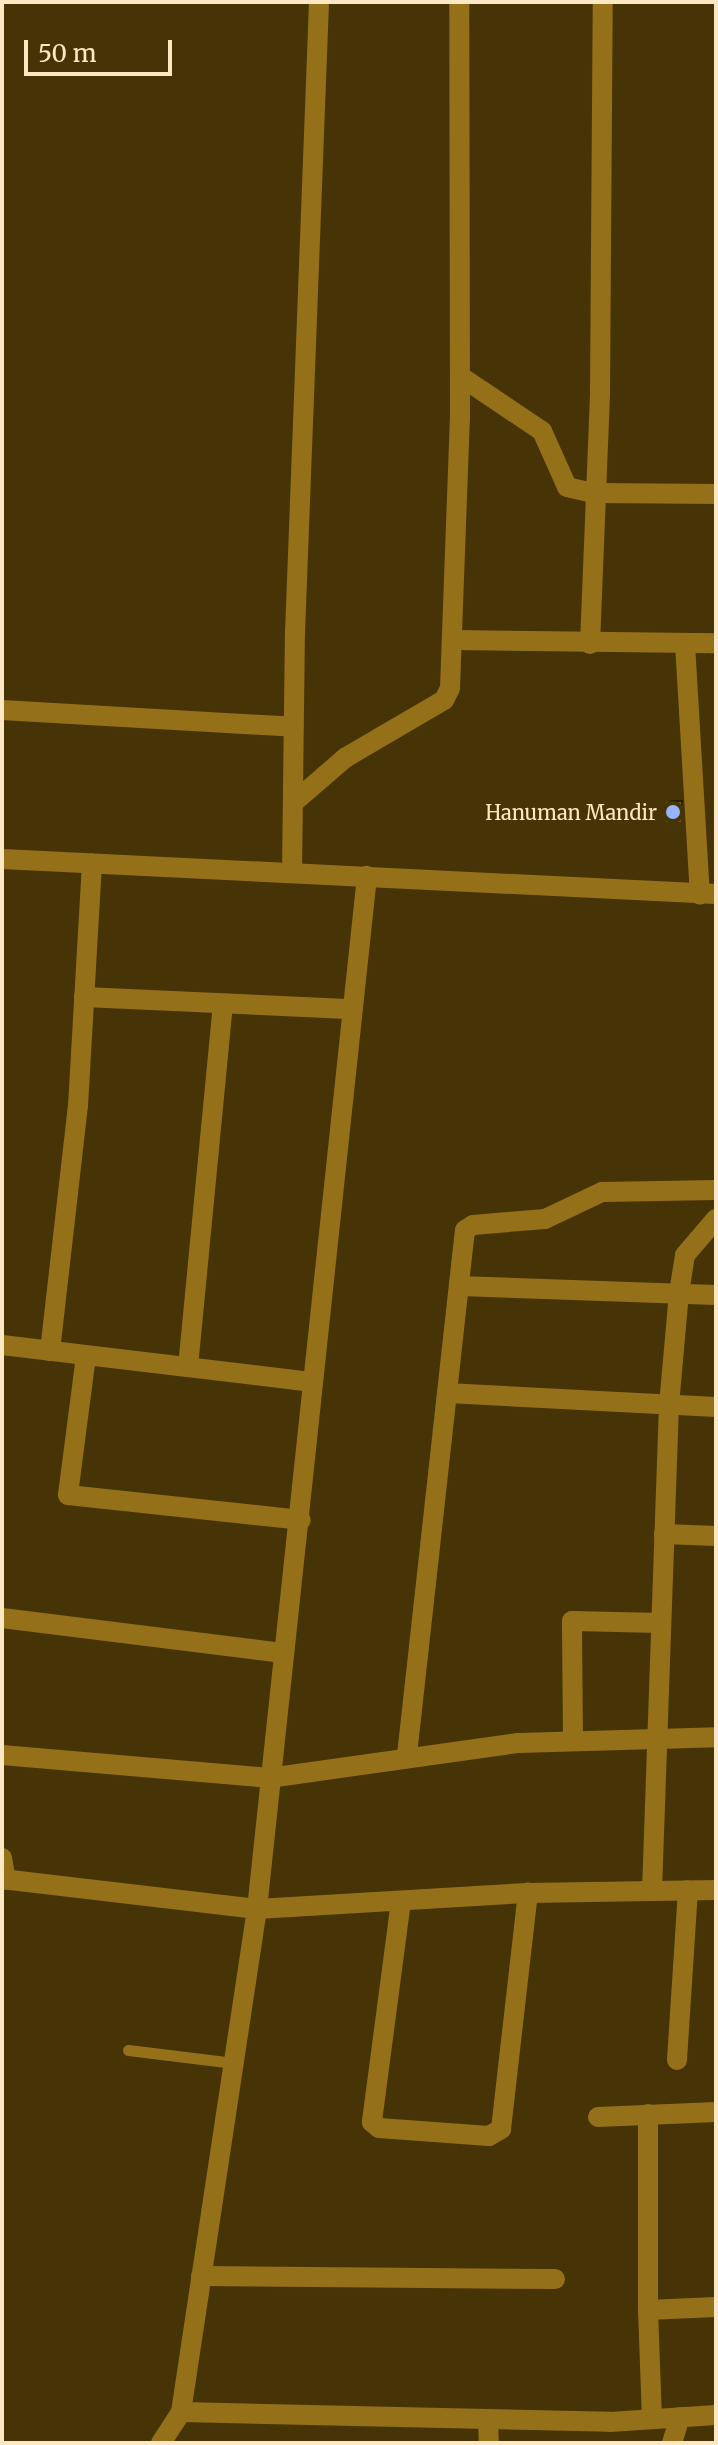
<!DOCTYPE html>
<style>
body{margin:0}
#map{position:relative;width:718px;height:2445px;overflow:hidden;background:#473406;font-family:Merriweather,serif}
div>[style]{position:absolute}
.shadow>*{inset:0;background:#0007}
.building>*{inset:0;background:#645e1c;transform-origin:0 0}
.service>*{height:11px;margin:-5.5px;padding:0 5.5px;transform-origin:5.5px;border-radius:5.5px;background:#947018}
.minor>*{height:20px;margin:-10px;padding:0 10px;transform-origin:10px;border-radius:10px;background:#947018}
.dots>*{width:22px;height:22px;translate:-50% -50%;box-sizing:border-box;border:4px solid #473406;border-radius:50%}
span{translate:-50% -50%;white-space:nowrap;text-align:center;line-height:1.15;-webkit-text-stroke:6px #473406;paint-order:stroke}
.poi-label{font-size:20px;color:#fce9c3}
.right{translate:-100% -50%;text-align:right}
.frame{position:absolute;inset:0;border:4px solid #fce9c3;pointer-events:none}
.scale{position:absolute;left:24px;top:40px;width:148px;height:36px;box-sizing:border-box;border:4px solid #fce9c3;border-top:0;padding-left:10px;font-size:24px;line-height:28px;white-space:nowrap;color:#fce9c3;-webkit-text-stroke:6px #473406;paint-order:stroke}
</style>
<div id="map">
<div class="shadow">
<div style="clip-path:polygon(671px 800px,683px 800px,680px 820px,668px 803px)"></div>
</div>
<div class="building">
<div style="left:666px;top:802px;width:15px;height:20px"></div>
</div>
<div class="service">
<div style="left:128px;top:2050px;width:107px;rotate:7deg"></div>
</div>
<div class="minor">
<div style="left:460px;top:376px;width:99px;rotate:33.9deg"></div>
<div style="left:542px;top:431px;width:61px;rotate:65.9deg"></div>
<div style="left:567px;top:487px;width:28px;rotate:13deg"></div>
<div style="left:594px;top:493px;width:122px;rotate:0.5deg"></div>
<div style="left:454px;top:640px;width:262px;rotate:0.7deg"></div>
<div style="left:590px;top:644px;width:251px;rotate:-87.7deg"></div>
<div style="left:600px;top:393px;width:391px;rotate:-89.6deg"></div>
<div style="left:685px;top:644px;width:251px;rotate:86.6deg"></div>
<div style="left:2px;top:710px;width:292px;rotate:3.3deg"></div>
<div style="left:293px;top:803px;width:69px;rotate:-40.9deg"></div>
<div style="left:345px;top:758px;width:115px;rotate:-30.4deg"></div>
<div style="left:444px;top:700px;width:13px;rotate:-63deg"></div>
<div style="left:450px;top:688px;width:269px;rotate:-87.9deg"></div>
<div style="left:460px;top:419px;width:417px;rotate:-90.1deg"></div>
<div style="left:2px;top:859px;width:715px;rotate:2.81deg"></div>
<div style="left:292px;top:873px;width:240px;rotate:-89.3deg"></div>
<div style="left:295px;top:633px;width:631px;rotate:-87.82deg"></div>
<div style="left:84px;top:997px;width:269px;rotate:2.6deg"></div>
<div style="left:459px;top:1286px;width:257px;rotate:2deg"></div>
<div style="left:2px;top:1345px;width:313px;rotate:6.8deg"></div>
<div style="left:50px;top:1351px;width:247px;rotate:-83.5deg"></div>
<div style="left:78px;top:1106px;width:243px;rotate:-86.7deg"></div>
<div style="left:86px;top:1356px;width:140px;rotate:97.4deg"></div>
<div style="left:68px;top:1495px;width:234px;rotate:6.1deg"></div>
<div style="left:188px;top:1367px;width:364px;rotate:-84.5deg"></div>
<div style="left:447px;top:1393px;width:269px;rotate:3deg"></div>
<div style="left:664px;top:1534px;width:52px;rotate:2.2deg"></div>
<div style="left:2px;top:1618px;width:284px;rotate:7.1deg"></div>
<div style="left:573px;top:1741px;width:120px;rotate:-90.5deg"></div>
<div style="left:572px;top:1621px;width:89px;rotate:1.3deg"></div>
<div style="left:2px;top:1755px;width:268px;rotate:4.9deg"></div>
<div style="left:269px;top:1778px;width:252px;rotate:-8deg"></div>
<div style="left:519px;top:1743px;width:197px;rotate:-1.7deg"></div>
<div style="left:407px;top:1755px;width:528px;rotate:-83.7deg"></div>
<div style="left:465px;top:1230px;width:9px;rotate:-32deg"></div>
<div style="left:473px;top:1225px;width:72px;rotate:-4.8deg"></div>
<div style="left:545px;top:1219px;width:63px;rotate:-25.3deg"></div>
<div style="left:602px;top:1192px;width:114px;rotate:-1deg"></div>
<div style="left:2px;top:1858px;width:22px;rotate:80deg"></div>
<div style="left:2px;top:1879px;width:257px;rotate:6.7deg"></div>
<div style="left:257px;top:1909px;width:271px;rotate:-3.4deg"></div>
<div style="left:528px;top:1893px;width:188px;rotate:-0.9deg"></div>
<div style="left:652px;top:1891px;width:486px;rotate:-88deg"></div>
<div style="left:669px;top:1405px;width:112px;rotate:-84.9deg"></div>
<div style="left:679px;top:1293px;width:38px;rotate:-81deg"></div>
<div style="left:685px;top:1255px;width:48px;rotate:-49.3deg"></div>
<div style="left:401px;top:1901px;width:223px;rotate:97.5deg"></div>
<div style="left:372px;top:2122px;width:9px;rotate:41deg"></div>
<div style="left:379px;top:2128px;width:110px;rotate:4.2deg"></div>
<div style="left:489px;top:2136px;width:14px;rotate:-30deg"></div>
<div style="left:501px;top:2129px;width:238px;rotate:-83.5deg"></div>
<div style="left:677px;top:2060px;width:170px;rotate:-86.3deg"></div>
<div style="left:648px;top:2114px;width:196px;rotate:90deg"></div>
<div style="left:648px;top:2310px;width:68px;rotate:-2.5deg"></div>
<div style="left:598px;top:2117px;width:118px;rotate:-2.4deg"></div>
<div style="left:201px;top:2276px;width:354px;rotate:0.5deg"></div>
<div style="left:648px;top:2310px;width:109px;rotate:87.9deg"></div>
<div style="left:181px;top:2412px;width:429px;rotate:1.3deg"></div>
<div style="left:610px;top:2422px;width:106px;rotate:-3.8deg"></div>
<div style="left:488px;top:2420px;width:23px;rotate:88deg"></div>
<div style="left:161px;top:2443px;width:37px;rotate:-57deg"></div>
<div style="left:181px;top:2412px;width:509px;rotate:-81.41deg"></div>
<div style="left:257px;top:1909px;width:1039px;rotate:-83.92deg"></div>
<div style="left:672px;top:2443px;width:27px;rotate:-73deg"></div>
</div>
<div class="dots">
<div style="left:673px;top:812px;background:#95b6fd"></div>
</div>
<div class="poi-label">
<span class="right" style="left:657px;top:812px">Hanuman Mandir</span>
</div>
<div class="frame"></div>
<div class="scale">50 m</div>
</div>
